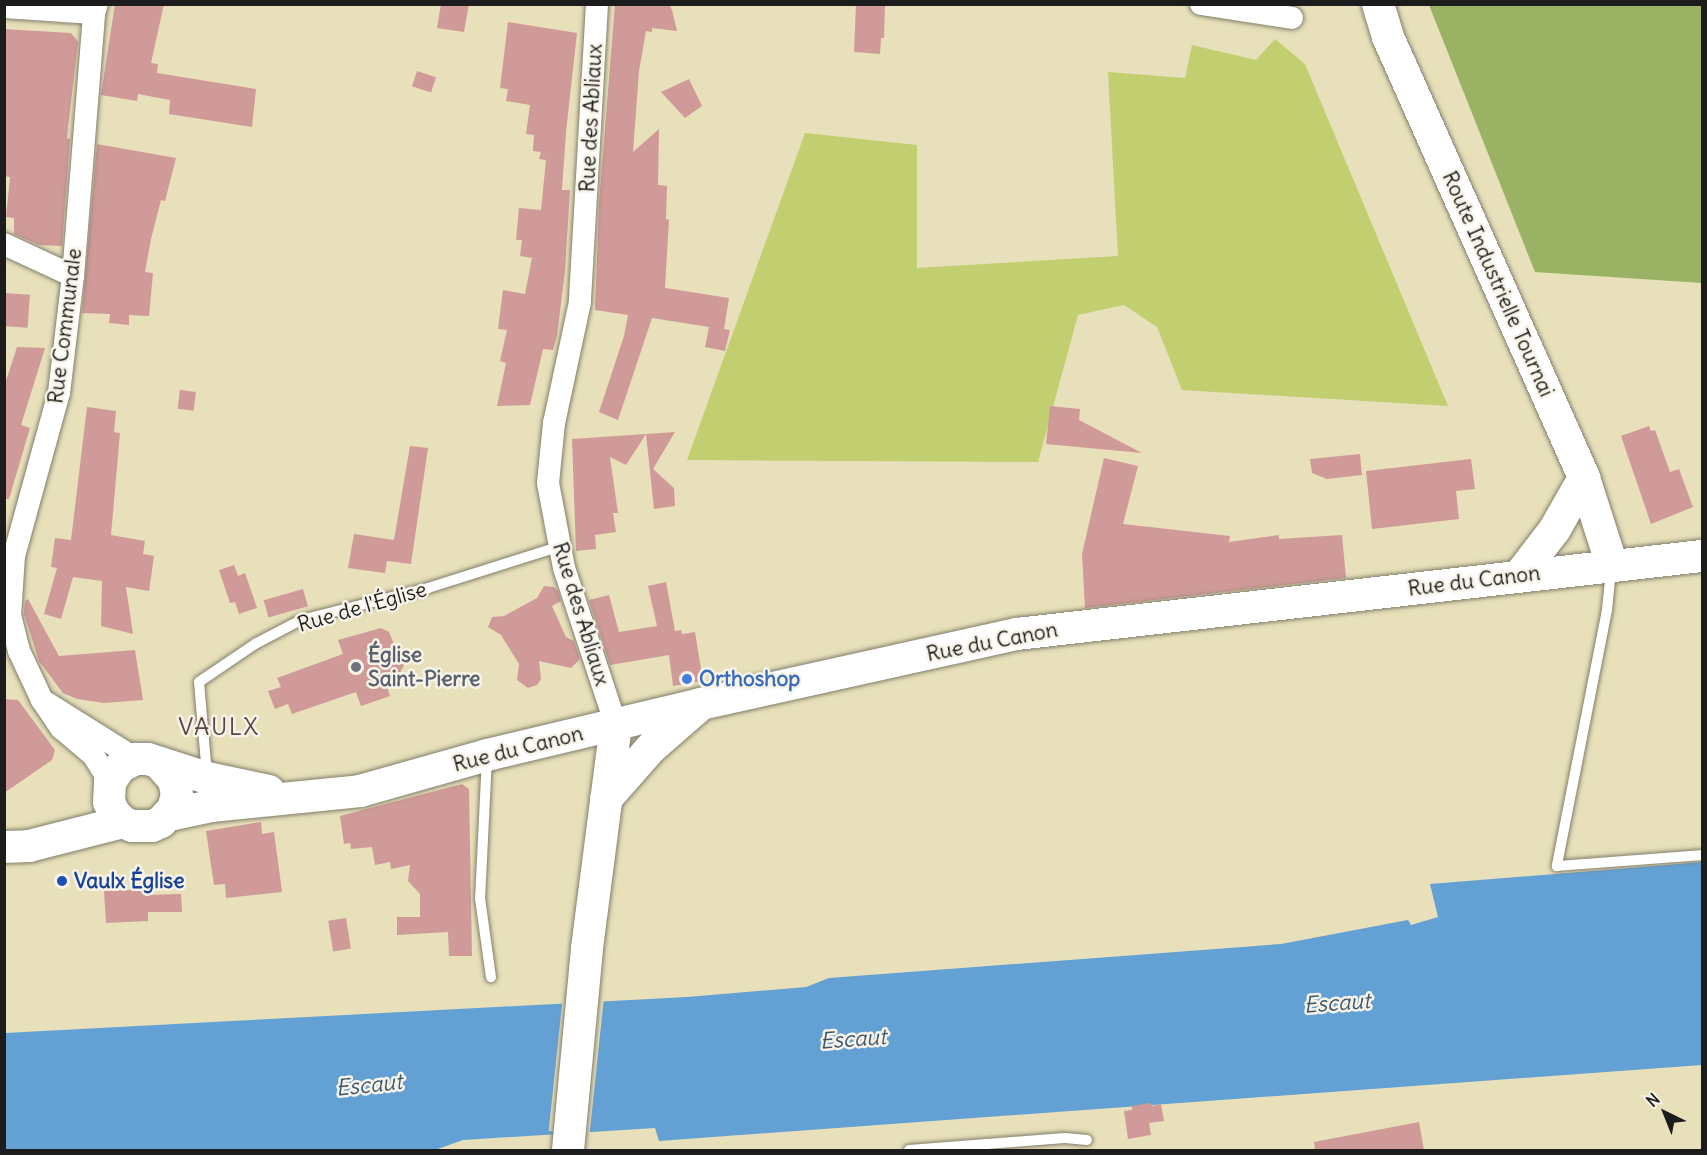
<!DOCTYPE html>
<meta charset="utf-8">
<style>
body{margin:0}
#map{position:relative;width:1707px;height:1155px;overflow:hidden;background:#e7e0ba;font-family:Delius,sans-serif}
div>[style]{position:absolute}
.green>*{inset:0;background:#c2cf71}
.forest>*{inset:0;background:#99b263}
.water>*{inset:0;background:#63a1d5}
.pier>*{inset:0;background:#e7e0ba;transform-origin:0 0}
.building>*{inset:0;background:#cf9a98;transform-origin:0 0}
.roads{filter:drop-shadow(0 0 2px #827e6b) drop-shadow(0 0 2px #827e6b)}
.lane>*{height:10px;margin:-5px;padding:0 5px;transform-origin:5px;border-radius:5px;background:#fff}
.street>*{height:22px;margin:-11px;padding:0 11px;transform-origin:11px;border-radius:11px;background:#fff}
.secondary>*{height:32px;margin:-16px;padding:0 16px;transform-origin:16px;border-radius:16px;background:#fff}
.dots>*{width:16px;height:16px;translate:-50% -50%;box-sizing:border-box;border:3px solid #f7f3e8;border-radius:50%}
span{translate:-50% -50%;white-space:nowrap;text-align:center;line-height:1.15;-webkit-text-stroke:5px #f7f3e8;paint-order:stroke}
.street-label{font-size:21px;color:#1c1c1c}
.worship-label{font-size:21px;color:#5b616d;font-weight:700}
.left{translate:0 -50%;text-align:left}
.shop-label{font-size:21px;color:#366cbe;font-weight:700}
.transit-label{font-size:21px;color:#164399;font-weight:700}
.water-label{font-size:22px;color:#3c586f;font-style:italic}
.quarter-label{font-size:24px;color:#5b4847;letter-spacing:1.5px}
.frame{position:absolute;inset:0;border:6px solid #1c1c1c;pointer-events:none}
.north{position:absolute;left:1635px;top:1083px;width:60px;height:60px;-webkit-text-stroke:4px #f7f3e8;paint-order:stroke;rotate:317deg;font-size:16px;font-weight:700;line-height:24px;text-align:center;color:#1c1c1c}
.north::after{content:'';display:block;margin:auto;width:21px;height:27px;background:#1c1c1c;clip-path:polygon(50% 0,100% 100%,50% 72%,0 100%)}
</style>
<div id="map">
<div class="green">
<div style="clip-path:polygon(1275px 39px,1305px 64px,1448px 406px,1182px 390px,1157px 327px,1124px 305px,1078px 315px,1038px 462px,687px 460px,805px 133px,917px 145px,917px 268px,1118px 256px,1108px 72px,1185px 78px,1192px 45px,1256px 60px)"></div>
</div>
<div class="forest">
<div style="clip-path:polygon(1429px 5px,1702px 5px,1702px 283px,1535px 272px)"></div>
</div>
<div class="water">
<div style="clip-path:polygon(1702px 862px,1702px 1065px,659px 1141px,655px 1128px,463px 1140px,435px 1150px,5px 1150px,5px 1033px,687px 997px,806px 987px,829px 978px,1281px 944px,1408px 920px,1411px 925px,1438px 917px,1430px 884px)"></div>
</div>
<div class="pier">
<div style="left:604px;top:997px;width:139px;height:41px;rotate:96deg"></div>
</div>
<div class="building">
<div style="clip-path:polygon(115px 4px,164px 4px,151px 63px,158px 64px,157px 73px,256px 89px,252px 127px,169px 114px,170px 100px,138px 94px,137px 101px,101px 95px)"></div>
<div style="clip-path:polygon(441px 4px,469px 4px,464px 32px,437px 28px)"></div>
<div style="clip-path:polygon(615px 4px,669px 4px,672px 10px,677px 31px,652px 28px,652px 32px,646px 31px,639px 71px,633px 152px,659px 129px,658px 185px,667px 186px,666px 219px,669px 220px,665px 288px,729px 298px,724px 329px,730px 330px,725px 351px,705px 347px,709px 327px,652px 318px,618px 420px,599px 412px,624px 336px,628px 315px,595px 310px,599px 203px)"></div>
<div style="clip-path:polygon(856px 4px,885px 4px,884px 38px,881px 38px,880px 54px,854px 52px)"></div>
<div style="clip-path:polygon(508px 22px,577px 33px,566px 132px,562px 190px,570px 190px,565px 271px,557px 336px,553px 350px,543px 349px,530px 405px,497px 406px,506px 363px,500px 361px,507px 330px,498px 329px,503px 290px,525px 294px,532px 258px,520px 256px,522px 240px,516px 240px,519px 208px,541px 210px,546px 160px,539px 159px,541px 152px,533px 151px,534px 135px,526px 134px,530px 105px,506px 101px,508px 89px,500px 88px)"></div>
<div style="clip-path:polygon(4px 29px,71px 33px,78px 42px,68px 128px,67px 138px,70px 139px,62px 246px,39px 245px,14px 234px,14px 218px,6px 217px,10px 177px,4px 176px)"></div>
<div style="left:417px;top:71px;width:20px;height:16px;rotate:18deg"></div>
<div style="clip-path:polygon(689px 79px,702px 106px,685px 118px,661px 92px)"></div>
<div style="clip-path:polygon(97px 144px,176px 158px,165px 201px,161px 200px,151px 239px,145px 272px,153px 273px,149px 316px,129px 315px,129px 325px,109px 323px,110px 314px,82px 313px)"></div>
<div style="left:4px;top:293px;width:26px;height:33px;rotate:4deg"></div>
<div style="clip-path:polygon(17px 347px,45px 348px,21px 425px,30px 428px,9px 499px,4px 499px,4px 387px)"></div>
<div style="left:180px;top:390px;width:16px;height:19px;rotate:7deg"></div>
<div style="clip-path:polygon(1050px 406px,1080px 409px,1079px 420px,1142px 453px,1046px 444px)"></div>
<div style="clip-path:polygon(87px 407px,116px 411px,114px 432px,120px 433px,111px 535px,145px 541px,143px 554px,154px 556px,149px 591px,126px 587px,133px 634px,101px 626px,102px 581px,73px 577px,61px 619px,44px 614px,57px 568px,51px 567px,55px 538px,71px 540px)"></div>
<div style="clip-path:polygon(1649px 426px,1651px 431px,1655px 430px,1670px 472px,1679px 469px,1693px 507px,1651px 524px,1621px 436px)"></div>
<div style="clip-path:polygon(675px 432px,653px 469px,674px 488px,675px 506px,654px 509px,646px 434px,626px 465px,610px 457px,618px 513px,613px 513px,616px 532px,595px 535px,596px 549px,576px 551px,572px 439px)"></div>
<div style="clip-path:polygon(410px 446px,428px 448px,411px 564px,387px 561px,385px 573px,348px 568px,354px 534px,394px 540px)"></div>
<div style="clip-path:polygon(1360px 454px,1362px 475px,1327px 479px,1312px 473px,1310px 459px)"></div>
<div style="clip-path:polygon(1104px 458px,1138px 466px,1123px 524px,1230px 536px,1229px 542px,1279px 535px,1279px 539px,1342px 535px,1346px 578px,1085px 608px,1082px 554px)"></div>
<div style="clip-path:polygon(1471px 459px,1475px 489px,1456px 491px,1459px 519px,1372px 529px,1366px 471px)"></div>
<div style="clip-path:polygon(234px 565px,238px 576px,245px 573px,257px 608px,239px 614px,235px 602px,230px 603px,219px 570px)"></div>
<div style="clip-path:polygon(666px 582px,675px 631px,681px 630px,682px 634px,695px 632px,703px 681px,673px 686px,669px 655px,610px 665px,589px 600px,609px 595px,619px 632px,657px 626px,648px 586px)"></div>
<div style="clip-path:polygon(544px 586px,554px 587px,558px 591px,561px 601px,552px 606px,566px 637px,574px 641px,580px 659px,571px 668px,539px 661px,541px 679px,537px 685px,528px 688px,517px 680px,519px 664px,501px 635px,488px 627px,492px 617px,504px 616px,537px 598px)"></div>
<div style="left:303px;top:589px;width:18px;height:41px;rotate:74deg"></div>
<div style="clip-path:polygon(28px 599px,59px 656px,135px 650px,143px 700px,104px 703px,77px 699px,63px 693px,39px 661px,24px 614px,25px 601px)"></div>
<div style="clip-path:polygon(381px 628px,389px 632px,394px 644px,401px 648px,406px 661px,400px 673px,389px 677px,390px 679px,385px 681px,390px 696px,361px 706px,356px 692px,292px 714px,288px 704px,275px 709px,268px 691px,281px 687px,277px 678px,343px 654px,338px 640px)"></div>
<div style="clip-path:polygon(4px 699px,18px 700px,55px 750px,52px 760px,4px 793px)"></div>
<div style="clip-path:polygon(462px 784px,469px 789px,472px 956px,449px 956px,448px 932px,397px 935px,397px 917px,420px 917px,420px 894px,408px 881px,410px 865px,391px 869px,390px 862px,375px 865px,372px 847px,351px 849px,350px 843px,344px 844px,340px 816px)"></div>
<div style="clip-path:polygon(261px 822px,262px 834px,274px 832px,282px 892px,226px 898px,225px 884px,214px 885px,206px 831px)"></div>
<div style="clip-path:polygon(147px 884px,147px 895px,181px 894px,182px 912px,148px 912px,148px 921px,106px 923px,104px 891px,130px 890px,130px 885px)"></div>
<div style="left:346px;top:918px;width:31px;height:18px;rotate:81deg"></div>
<div style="clip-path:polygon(1150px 1103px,1152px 1106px,1161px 1104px,1164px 1121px,1149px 1123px,1151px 1135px,1128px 1139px,1124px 1111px,1132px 1110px,1132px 1106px)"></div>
<div style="clip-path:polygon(1419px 1122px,1424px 1150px,1315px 1150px,1314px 1142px)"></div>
</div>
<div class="roads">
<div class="lane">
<div style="left:1611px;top:570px;width:40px;rotate:95.7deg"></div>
<div style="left:1607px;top:610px;width:261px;rotate:101.1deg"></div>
<div style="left:1557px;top:866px;width:145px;rotate:-4.3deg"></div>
<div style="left:487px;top:757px;width:141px;rotate:92.8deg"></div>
<div style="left:480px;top:898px;width:80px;rotate:82.1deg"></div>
<div style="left:207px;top:775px;width:93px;rotate:-94.9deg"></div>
<div style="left:199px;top:682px;width:68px;rotate:-34.2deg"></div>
<div style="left:255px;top:644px;width:52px;rotate:-27.6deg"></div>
<div style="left:301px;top:620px;width:131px;rotate:-14.1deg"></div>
<div style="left:428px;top:588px;width:136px;rotate:-17.5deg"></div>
<div style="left:909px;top:1150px;width:156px;rotate:-4.4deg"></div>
<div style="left:1065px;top:1138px;width:22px;rotate:5deg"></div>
</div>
<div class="street">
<div style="left:597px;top:4px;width:298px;rotate:93.3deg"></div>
<div style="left:580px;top:302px;width:124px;rotate:102.1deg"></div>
<div style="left:554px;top:423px;width:60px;rotate:95.7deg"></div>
<div style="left:548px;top:483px;width:86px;rotate:79.3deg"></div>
<div style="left:564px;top:568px;width:165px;rotate:71.7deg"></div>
<div style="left:1201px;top:4px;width:92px;rotate:8.7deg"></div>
<div style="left:4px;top:7px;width:90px;rotate:3.8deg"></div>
<div style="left:4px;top:244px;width:76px;rotate:24.9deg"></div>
<div style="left:42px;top:700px;width:54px;rotate:-115.1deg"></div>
<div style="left:19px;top:651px;width:36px;rotate:-104deg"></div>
<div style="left:10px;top:616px;width:60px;rotate:-86.2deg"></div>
<div style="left:14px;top:556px;width:169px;rotate:-74.6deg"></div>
<div style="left:59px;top:393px;width:118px;rotate:-83.2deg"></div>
<div style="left:73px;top:276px;width:264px;rotate:-85.4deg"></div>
<div style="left:94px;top:13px;width:9px;rotate:-72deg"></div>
<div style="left:110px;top:782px;width:32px;rotate:-122deg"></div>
<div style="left:93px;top:755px;width:42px;rotate:-139.8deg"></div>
<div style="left:61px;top:728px;width:34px;rotate:-124deg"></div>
<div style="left:42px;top:700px;width:111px;rotate:32.1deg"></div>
</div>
<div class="secondary">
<div style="left:1378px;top:4px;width:34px;rotate:73deg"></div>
<div style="left:1388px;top:37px;width:483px;rotate:66deg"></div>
<div style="left:1584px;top:478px;width:91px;rotate:72.2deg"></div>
<div style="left:1519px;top:576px;width:59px;rotate:-52.5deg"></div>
<div style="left:1555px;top:529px;width:59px;rotate:-60.4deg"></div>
<div style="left:159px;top:763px;width:23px;rotate:49deg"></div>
<div style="left:174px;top:780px;width:15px;rotate:79deg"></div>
<div style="left:177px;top:795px;width:15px;rotate:106deg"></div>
<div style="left:173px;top:809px;width:18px;rotate:133deg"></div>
<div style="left:161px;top:822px;width:10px;rotate:156deg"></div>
<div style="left:152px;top:826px;width:20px;rotate:180deg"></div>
<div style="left:132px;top:826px;width:10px;rotate:-156deg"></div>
<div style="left:123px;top:822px;width:13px;rotate:-135deg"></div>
<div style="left:114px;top:813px;width:12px;rotate:-114deg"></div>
<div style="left:109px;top:802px;width:20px;rotate:-87deg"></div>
<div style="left:110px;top:782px;width:18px;rotate:-56deg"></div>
<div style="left:120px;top:767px;width:18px;rotate:-27deg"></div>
<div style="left:136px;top:759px;width:12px"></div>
<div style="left:148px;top:759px;width:62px;rotate:17.9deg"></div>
<div style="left:207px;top:778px;width:63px;rotate:11.8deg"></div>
<div style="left:606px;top:799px;width:68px;rotate:-48.6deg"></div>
<div style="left:651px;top:748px;width:62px;rotate:-41.1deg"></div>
<div style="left:169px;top:815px;width:43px;rotate:-12.1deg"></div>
<div style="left:211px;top:806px;width:150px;rotate:-5.7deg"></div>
<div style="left:360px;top:791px;width:132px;rotate:-15.8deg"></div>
<div style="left:487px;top:755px;width:220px;rotate:-13.4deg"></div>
<div style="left:701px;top:704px;width:324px;rotate:-12.5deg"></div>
<div style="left:1017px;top:634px;width:689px;rotate:-6.5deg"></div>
<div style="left:4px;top:847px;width:25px;rotate:-2deg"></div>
<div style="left:29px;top:846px;width:97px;rotate:-14.3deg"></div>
<div style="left:568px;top:1150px;width:203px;rotate:-84.6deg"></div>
<div style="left:587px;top:948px;width:225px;rotate:-82.6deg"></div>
</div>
</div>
<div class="dots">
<div style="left:356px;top:667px;background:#6b7280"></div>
<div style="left:687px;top:679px;background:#3f7fe0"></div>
<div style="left:62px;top:881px;background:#1a4fb4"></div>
</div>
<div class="street-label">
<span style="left:591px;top:118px;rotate:-87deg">Rue des Abliaux</span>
<span style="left:1498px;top:284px;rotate:66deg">Route Industrielle Tournai</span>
<span style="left:65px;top:326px;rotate:-83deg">Rue Communale</span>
<span style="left:1474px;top:581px;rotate:-7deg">Rue du Canon</span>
<span style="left:362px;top:607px;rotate:-16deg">Rue de l'Église</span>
<span style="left:581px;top:614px;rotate:73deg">Rue des Abliaux</span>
<span style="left:992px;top:642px;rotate:-11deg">Rue du Canon</span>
<span style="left:518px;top:749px;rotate:-14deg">Rue du Canon</span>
</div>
<div class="worship-label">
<span class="left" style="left:368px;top:667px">Église<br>Saint-Pierre</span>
</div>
<div class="shop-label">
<span class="left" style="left:699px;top:679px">Orthoshop</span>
</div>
<div class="transit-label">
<span class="left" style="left:74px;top:881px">Vaulx Église</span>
</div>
<div class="water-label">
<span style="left:1337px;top:1003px;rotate:-4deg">Escaut</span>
<span style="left:853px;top:1039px;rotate:-4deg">Escaut</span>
<span style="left:369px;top:1085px;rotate:-6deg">Escaut</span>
</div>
<div class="quarter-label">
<span style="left:219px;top:727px">VAULX</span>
</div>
<div class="frame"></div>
<div class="north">N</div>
</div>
